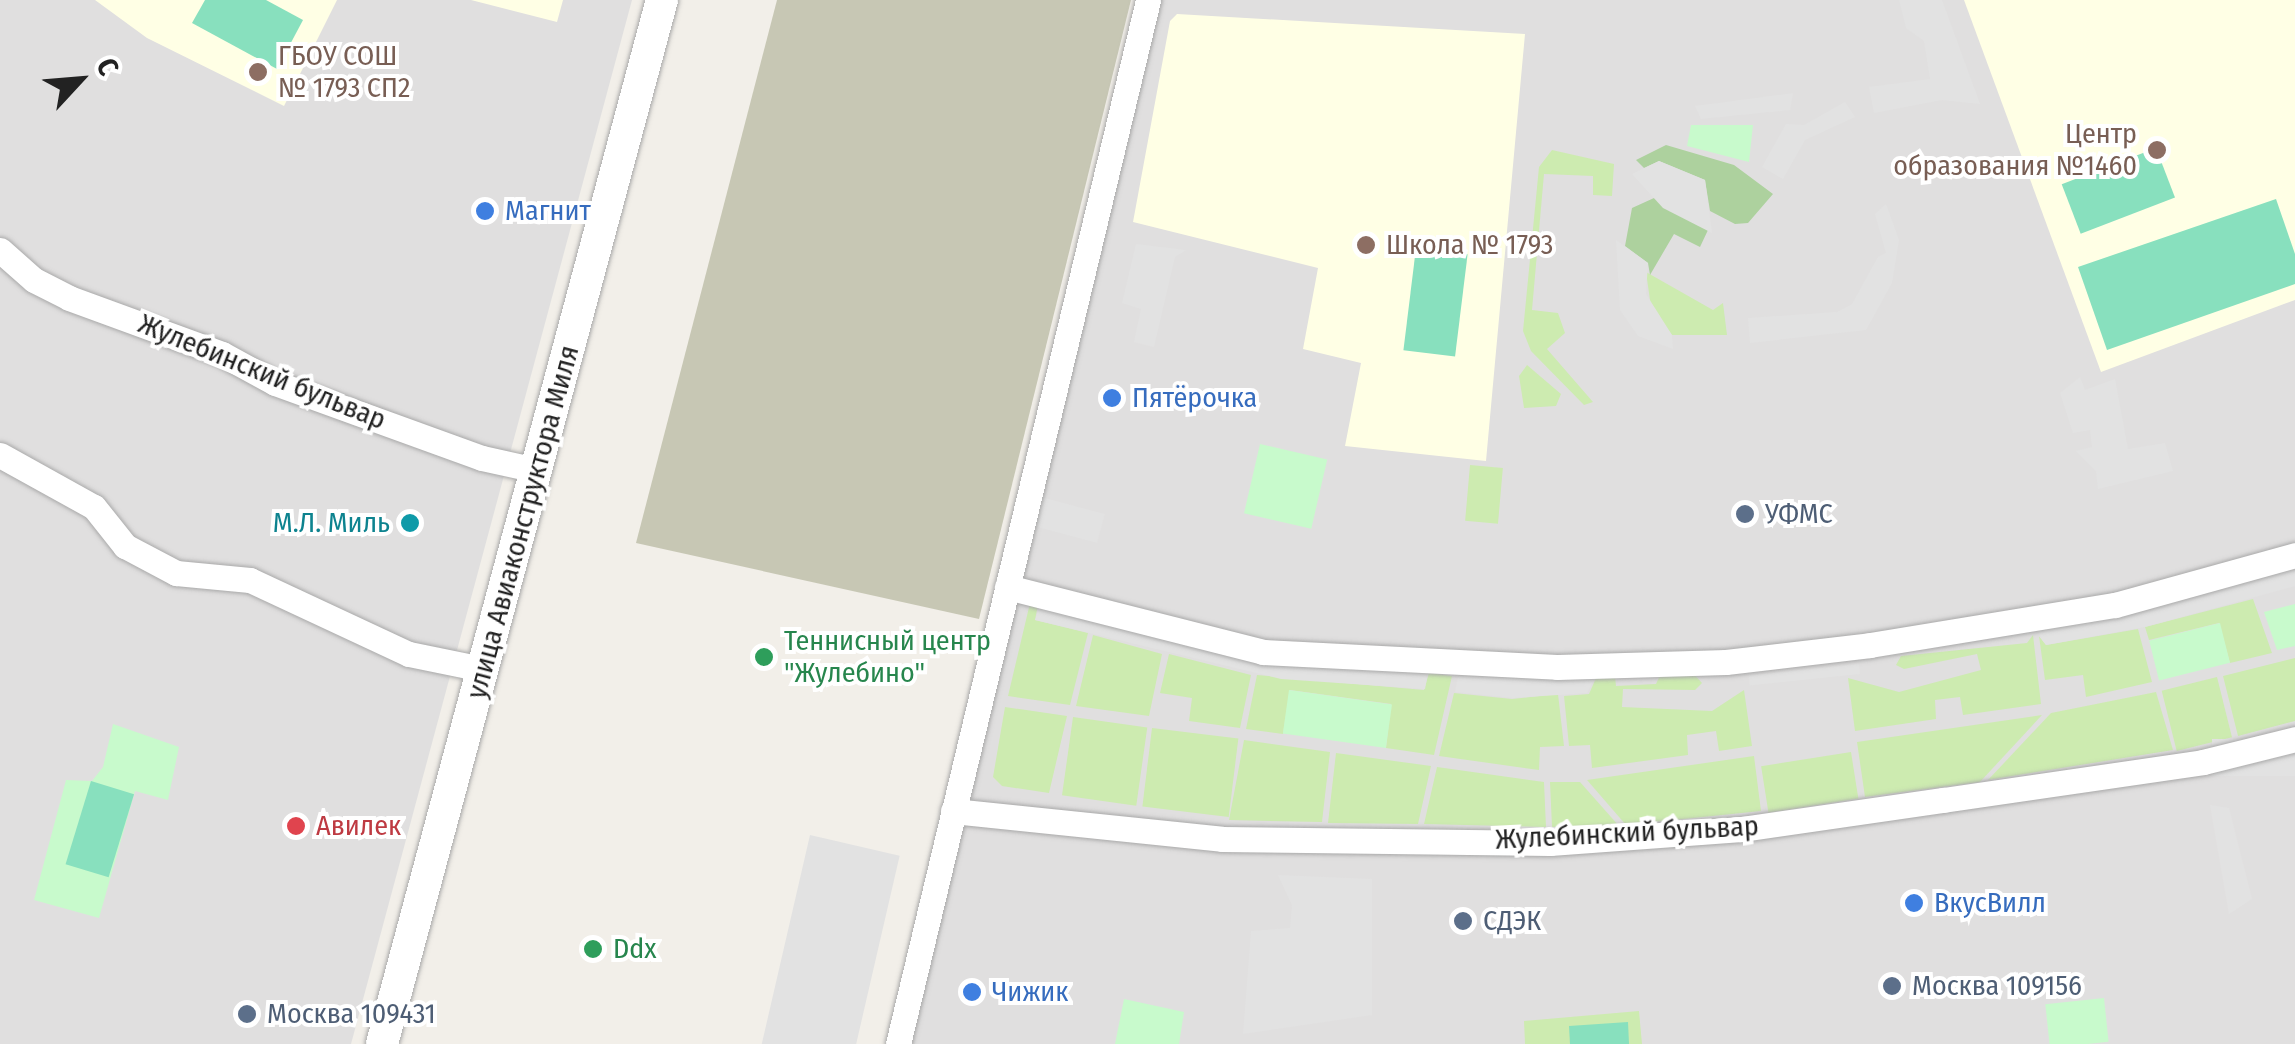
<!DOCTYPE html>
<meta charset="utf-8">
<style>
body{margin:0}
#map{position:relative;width:2295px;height:1044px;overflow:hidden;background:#f2efe9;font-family:"Fira Sans Condensed",sans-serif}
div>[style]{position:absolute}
.residential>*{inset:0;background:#e0dfdf}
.education>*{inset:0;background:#ffffe5}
.construction>*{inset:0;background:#c7c7b4}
.grass>*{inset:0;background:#cdebb0;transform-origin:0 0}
.forest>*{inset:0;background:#add19e}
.park>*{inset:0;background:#c8facc;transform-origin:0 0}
.pitch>*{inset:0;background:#88e0be;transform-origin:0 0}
.parking>*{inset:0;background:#e2e2e2;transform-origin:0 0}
.roads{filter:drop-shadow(0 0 2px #a9a9a9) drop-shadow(0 0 2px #a9a9a9)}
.minor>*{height:25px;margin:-12.5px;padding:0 12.5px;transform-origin:12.5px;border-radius:12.5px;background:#fff}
.tertiary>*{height:32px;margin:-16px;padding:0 16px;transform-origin:16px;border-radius:16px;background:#fff}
.dots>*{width:28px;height:28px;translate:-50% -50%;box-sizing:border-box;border:5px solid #fff;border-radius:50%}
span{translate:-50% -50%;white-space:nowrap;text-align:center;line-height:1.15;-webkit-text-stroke:8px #fff;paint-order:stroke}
.education-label{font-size:28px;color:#785e54}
.left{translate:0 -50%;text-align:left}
.right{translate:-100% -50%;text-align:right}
.shop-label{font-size:28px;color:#366cbe}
.street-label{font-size:28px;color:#222}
.service-label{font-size:28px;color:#4e5e75}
.culture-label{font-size:28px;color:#0d838f}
.leisure-label{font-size:28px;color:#27864d}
.health-label{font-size:28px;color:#be3a42}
.north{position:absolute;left:30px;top:30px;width:100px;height:100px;-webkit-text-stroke:8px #fff;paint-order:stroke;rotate:64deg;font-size:28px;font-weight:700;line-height:40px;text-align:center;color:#222}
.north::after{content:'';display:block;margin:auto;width:35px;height:45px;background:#222;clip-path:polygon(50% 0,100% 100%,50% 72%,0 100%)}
</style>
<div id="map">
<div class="residential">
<div style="clip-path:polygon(0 0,632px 0,351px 1044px,0 1044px)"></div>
<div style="clip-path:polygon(1161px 0,2295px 0,2295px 1044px,908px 1044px)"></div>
</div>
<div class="education">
<div style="clip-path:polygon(95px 0,337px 0,284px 106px,147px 38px)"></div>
<div style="clip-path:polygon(471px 0,563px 0,557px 22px)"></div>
<div style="clip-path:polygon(1964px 0,2295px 0,2295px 300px,2101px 372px)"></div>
<div style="clip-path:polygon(1177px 14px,1525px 34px,1486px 461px,1345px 446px,1361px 363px,1303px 349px,1318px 268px,1133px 222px,1170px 21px)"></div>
</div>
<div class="construction">
<div style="clip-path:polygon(777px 0,1131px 0,979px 619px,636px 543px)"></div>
</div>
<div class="grass">
<div style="clip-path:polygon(1552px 150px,1614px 164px,1612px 196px,1593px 195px,1593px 176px,1544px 174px,1532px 310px,1558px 313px,1565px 333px,1547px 349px,1593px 402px,1584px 405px,1531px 351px,1523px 331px,1539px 167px)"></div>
<div style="clip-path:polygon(1646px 272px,1713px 310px,1723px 303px,1727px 335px,1672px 335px,1651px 307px)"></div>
<div style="clip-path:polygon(1527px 365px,1561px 394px,1556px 406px,1524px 408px,1519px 376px)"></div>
<div style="left:1470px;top:465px;width:33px;height:56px;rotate:5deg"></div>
<div style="clip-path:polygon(2253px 599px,2272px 653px,2230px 663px,2219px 623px,2149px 640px,2145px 627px)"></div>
<div style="clip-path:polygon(1030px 603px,1038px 605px,1035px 620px,1088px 633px,1070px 705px,1008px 696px)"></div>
<div style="clip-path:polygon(2138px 629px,2152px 682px,2086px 697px,2083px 675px,2045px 680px,2039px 636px,2046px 645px)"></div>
<div style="clip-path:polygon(1093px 635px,1162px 654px,1149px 716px,1076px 706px)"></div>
<div style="clip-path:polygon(2033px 635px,2041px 704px,1963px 715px,1960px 697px,1935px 700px,1936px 719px,1855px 731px,1848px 678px,1899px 692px,1981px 670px,1977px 654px,1904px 669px,1896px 665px,1901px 656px,2027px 643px)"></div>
<div style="clip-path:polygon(1169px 654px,1251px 675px,1240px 728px,1189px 721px,1192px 698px,1160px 693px)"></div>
<div style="clip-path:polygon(2295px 658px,2295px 721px,2238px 736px,2223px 676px)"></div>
<div style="clip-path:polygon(1689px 669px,1702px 683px,1695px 690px,1623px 689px,1622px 707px,1712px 711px,1744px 690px,1752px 746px,1719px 751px,1716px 731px,1687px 735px,1688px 755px,1592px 768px,1590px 745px,1569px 746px,1564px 696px,1589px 694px,1596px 678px,1615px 676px,1616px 686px,1656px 684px,1662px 671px)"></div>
<div style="clip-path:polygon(1429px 673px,1452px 676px,1434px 755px,1386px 748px,1391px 704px,1290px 690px,1283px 734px,1246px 729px,1257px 675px,1424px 690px)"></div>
<div style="left:2217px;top:677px;width:62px;height:57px;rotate:76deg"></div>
<div style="clip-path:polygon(2156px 692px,2173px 750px,1988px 780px,2051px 713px)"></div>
<div style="clip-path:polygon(1454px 693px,1512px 699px,1558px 694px,1564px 746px,1540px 747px,1539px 770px,1439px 756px)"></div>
<div style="clip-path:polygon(1005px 707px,1067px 716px,1049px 793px,1002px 786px,993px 777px)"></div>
<div style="clip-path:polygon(2042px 715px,1980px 782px,1865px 797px,1857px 742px)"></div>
<div style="left:1073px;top:717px;width:75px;height:79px;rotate:8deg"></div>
<div style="left:1152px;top:728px;width:87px;height:79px;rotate:7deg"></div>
<div style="clip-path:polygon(1244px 740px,1330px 752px,1322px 822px,1229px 820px)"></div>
<div style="left:1851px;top:752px;width:47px;height:91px;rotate:81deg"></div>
<div style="clip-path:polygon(1336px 753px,1431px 766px,1418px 824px,1328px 823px)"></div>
<div style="clip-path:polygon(1754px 756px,1761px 811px,1626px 825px,1587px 780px)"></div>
<div style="clip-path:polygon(1437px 767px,1544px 782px,1546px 827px,1424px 824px)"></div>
<div style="clip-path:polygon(1550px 782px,1580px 782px,1619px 826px,1552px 827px)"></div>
<div style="clip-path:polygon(1639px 1011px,1642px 1044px,1525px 1044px,1524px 1021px)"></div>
</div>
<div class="forest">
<div style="clip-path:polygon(1666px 145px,1734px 165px,1773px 194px,1748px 223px,1735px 224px,1710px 211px,1705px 180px,1659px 161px,1644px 168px,1636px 160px)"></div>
<div style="clip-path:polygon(1654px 198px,1708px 230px,1700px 247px,1674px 234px,1650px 275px,1648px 263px,1625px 246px,1632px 208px)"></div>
</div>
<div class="park">
<div style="clip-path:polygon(1691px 125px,1753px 125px,1749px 162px,1687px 146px)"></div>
<div style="left:1260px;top:444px;width:69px;height:71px;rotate:13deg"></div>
<div style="clip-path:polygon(2295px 604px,2295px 646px,2277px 650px,2264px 612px)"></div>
<div style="left:2220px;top:623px;width:41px;height:73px;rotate:76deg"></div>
<div style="left:1289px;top:690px;width:104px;height:44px;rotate:8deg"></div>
<div style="clip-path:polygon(113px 724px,179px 747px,168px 800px,135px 791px,99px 918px,34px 900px,66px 780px,92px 781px,103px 767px)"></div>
<div style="left:2104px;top:998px;width:44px;height:59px;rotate:84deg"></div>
<div style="clip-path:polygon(1124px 999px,1184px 1012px,1179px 1044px,1115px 1044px)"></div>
</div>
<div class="pitch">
<div style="clip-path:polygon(205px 0,266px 0,303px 20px,277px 69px,192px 23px)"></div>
<div style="left:2156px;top:148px;width:53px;height:101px;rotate:69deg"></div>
<div style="clip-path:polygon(2276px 199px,2295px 254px,2295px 284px,2107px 350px,2078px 267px)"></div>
<div style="left:1416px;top:248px;width:52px;height:103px;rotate:7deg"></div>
<div style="left:91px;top:781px;width:45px;height:87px;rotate:17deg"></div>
<div style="clip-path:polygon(1628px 1022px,1629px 1044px,1570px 1044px,1569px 1026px)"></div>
</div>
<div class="parking">
<div style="clip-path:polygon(1899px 0,1942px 0,1980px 104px,1942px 100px,1874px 113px,1869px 87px,1930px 79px,1924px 41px,1906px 28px)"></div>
<div style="clip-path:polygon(1793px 93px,1790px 110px,1701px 119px,1695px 106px)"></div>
<div style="clip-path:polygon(1845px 102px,1855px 117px,1805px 140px,1783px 179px,1762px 167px,1786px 124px,1804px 125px)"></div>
<div style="clip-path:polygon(1659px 161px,1705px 180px,1712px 233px,1663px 208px,1632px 174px)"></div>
<div style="clip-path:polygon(1886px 204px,1899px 240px,1892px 283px,1866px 330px,1750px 343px,1748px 318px,1837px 312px,1852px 304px,1878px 257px,1886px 253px,1875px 214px)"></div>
<div style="clip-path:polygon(1616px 240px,1648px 263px,1646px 294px,1672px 335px,1673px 349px,1638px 336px,1620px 310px)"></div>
<div style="clip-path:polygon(1136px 244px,1186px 250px,1175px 257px,1154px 347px,1134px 342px,1141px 309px,1122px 303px)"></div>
<div style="clip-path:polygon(2080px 377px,2085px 390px,2115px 379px,2128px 449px,2165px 443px,2173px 471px,2098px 489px,2096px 471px,2076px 451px,2092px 447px,2090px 430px,2073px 433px,2060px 393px)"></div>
<div style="left:1041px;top:497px;width:66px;height:30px;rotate:15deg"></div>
<div style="clip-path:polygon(2295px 568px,2295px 586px,2145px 627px,2046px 645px,2039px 636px,2040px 630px,2132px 614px)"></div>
<div style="clip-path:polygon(1041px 605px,1283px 663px,1428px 673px,1425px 689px,1281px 679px,1035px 620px)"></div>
<div style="left:1859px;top:664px;width:10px;height:111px;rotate:84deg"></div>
<div style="clip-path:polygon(1458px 677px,1594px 679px,1587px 693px,1513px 698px,1455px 692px)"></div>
<div style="left:2295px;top:739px;width:37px;height:83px;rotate:90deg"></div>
<div style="clip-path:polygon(2210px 805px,2229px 808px,2252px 899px,2229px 914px)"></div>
<div style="left:810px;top:835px;width:92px;height:215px;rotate:13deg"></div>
<div style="clip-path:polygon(1278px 875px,1372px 879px,1372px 1015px,1243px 1034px,1251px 931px,1290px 928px,1292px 905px)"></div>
</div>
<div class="roads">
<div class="minor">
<div style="left:0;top:250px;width:45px;rotate:41.4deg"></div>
<div style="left:34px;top:280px;width:39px;rotate:27deg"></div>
<div style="left:69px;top:298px;width:163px;rotate:20.1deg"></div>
<div style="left:222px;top:354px;width:60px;rotate:28.7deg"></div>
<div style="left:275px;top:383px;width:220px;rotate:19.9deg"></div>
<div style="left:482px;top:458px;width:55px;rotate:12.5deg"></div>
<div style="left:0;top:455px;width:107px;rotate:29deg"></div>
<div style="left:94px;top:507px;width:50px;rotate:51.5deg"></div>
<div style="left:125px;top:546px;width:58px;rotate:27.9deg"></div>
<div style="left:176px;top:573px;width:74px;rotate:5.4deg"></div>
<div style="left:250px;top:580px;width:175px;rotate:25deg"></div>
<div style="left:409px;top:654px;width:76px;rotate:11.5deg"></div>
<div style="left:1007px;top:587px;width:264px;rotate:14.2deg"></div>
<div style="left:1263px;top:652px;width:294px;rotate:2.9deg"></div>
<div style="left:1557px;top:667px;width:169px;rotate:-1.7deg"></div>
<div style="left:1726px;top:662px;width:145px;rotate:-6.7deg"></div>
<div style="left:1870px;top:645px;width:248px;rotate:-9.3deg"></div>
<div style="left:2115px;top:605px;width:187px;rotate:-15.5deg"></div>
<div style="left:953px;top:811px;width:270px;rotate:5.9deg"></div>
<div style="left:1222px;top:839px;width:328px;rotate:0.7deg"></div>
<div style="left:1550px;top:843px;width:192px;rotate:-4.2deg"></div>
<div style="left:1741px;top:829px;width:204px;rotate:-8.2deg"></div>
<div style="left:1943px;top:800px;width:263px;rotate:-8.3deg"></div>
<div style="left:2203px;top:762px;width:95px;rotate:-14deg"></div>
<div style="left:898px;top:1044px;width:1074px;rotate:-76.53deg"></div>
</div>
<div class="tertiary">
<div style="left:382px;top:1044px;width:1081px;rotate:-74.99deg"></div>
</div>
</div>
<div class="dots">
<div style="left:258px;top:72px;background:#8d6e63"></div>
<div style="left:2157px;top:150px;background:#8d6e63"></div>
<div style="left:485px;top:211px;background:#3f7fe0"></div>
<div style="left:1366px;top:245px;background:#8d6e63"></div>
<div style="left:1112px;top:398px;background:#3f7fe0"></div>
<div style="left:1745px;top:514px;background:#5c6f8a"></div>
<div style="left:410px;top:523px;background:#0f9aa8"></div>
<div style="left:764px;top:657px;background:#2e9e5b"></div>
<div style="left:296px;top:826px;background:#e0444e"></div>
<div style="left:1914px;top:903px;background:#3f7fe0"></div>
<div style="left:1463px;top:921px;background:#5c6f8a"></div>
<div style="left:593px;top:949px;background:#2e9e5b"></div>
<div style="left:1892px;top:986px;background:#5c6f8a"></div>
<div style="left:972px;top:992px;background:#3f7fe0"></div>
<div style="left:247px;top:1014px;background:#5c6f8a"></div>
</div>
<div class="education-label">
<span class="left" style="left:278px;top:72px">ГБОУ СОШ<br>№ 1793 СП2</span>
<span class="right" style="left:2137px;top:150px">Центр<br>образования №1460</span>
<span class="left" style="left:1386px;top:245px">Школа № 1793</span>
</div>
<div class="shop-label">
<span class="left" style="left:505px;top:211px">Магнит</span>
<span class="left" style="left:1132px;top:398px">Пятёрочка</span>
<span class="left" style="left:1934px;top:903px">ВкусВилл</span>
<span class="left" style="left:992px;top:992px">Чижик</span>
</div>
<div class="street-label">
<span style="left:262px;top:372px;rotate:22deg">Жулебинский бульвар</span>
<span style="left:523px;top:522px;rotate:-75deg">улица Авиаконструктора Миля</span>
<span style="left:1627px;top:833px;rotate:-3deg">Жулебинский бульвар</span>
</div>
<div class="service-label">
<span class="left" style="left:1765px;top:514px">УФМС</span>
<span class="left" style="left:1483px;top:921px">СДЭК</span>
<span class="left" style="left:1912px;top:986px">Москва 109156</span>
<span class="left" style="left:267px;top:1014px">Москва 109431</span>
</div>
<div class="culture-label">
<span class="right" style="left:390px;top:523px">М.Л. Миль</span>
</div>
<div class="leisure-label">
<span class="left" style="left:784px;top:657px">Теннисный центр<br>"Жулебино"</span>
<span class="left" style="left:613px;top:949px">Ddx</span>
</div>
<div class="health-label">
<span class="left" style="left:316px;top:826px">Авилек</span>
</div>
<div class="north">С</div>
</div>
